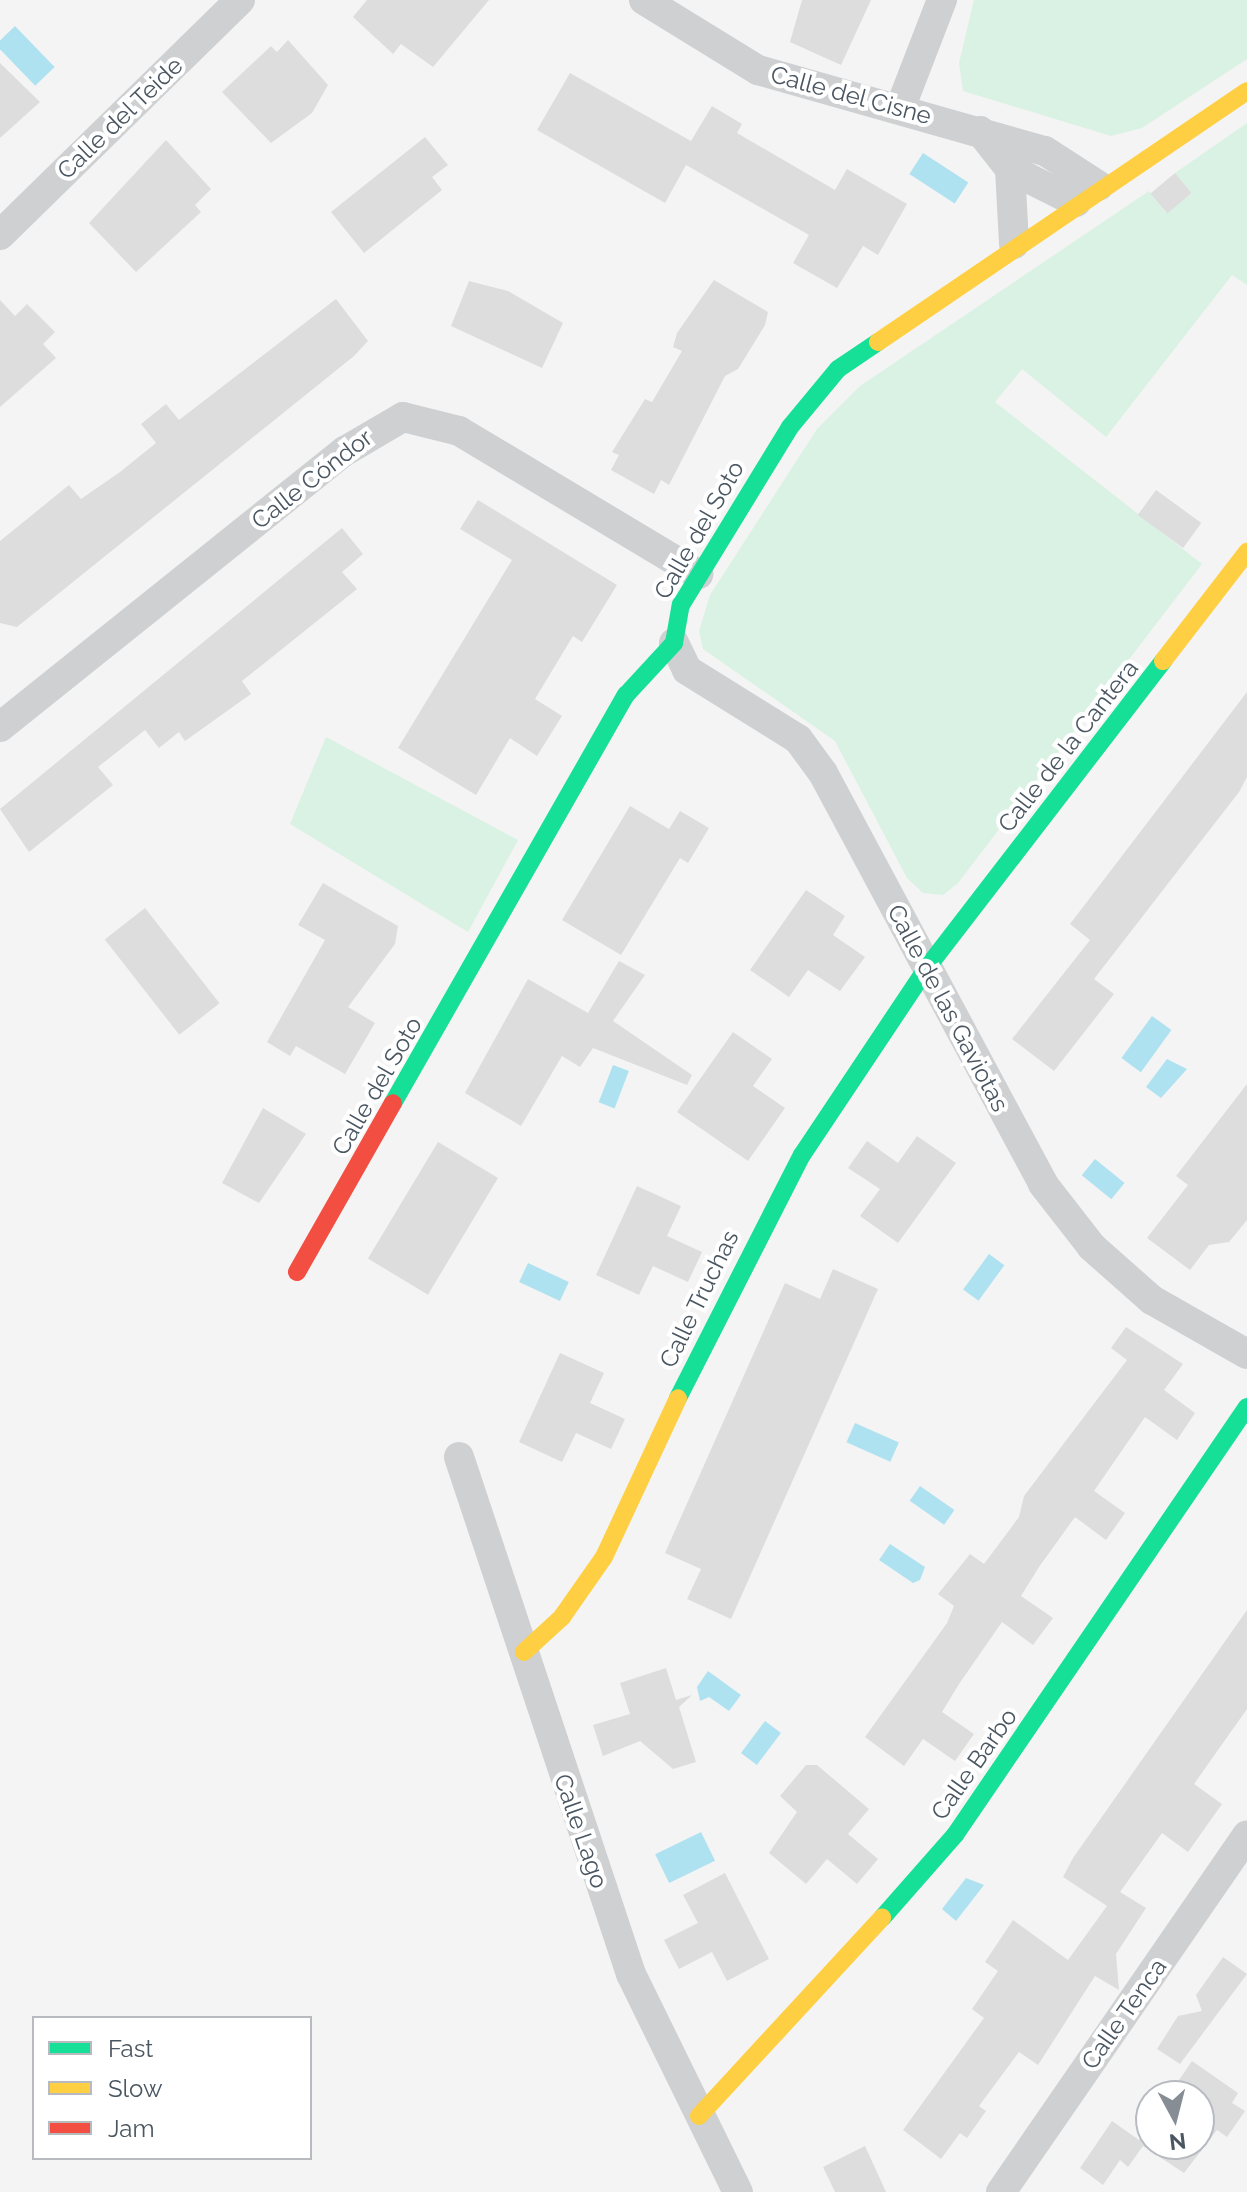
<!DOCTYPE html>
<meta charset="utf-8">
<style>
body{margin:0}
#map{position:relative;width:1247px;height:2192px;overflow:hidden;background:#f4f4f4;font-family:Raleway,sans-serif}
div>[style]{position:absolute}
.green>*{inset:0;background:#d9f2e3}
.water>*{inset:0;background:#aee2f0;transform-origin:0 0}
.building>*{inset:0;background:#ddddde;transform-origin:0 0}
.street>*{height:30px;margin:-15px;padding:0 15px;transform-origin:15px;border-radius:15px;background:#ced0d2}
.fast>*{height:18px;margin:-9px;padding:0 9px;transform-origin:9px;border-radius:9px;background:#16e098}
.slow>*{height:18px;margin:-9px;padding:0 9px;transform-origin:9px;border-radius:9px;background:#ffcf43}
.jam>*{height:18px;margin:-9px;padding:0 9px;transform-origin:9px;border-radius:9px;background:#f24e42}
span{translate:-50% -50%;white-space:nowrap;text-align:center;line-height:1.15;-webkit-text-stroke:8px #fff;paint-order:stroke}
.street-label{font-size:24px;color:#4a5661}
.legend{position:absolute;left:32px;top:2016px;width:280px;height:144px;box-sizing:border-box;background:#fff;border:2px solid #b7bbc0;margin:0;padding:10px 14px;list-style:none;font-size:24px;color:#4a5661}
.legend li{display:flex;align-items:center;gap:16px;height:40px}
.legend b{width:40px;border:2px solid #b7bbc0}
.north{position:absolute;left:1135px;top:2080px;width:80px;height:80px;box-sizing:border-box;background:#fff;border:2px solid #b7bbc0;border-radius:50%;rotate:173deg;font-size:22px;font-weight:700;line-height:32px;text-align:center;color:#4a5661}
.north::after{content:'';display:block;margin:auto;width:28px;height:36px;background:#868d94;clip-path:polygon(50% 0,100% 100%,50% 72%,0 100%)}
</style>
<div id="map">
<div class="green">
<div style="clip-path:polygon(974px 0,1247px 0,1247px 59px,1142px 128px,1111px 136px,963px 91px,959px 63px)"></div>
<div style="clip-path:polygon(1247px 123px,1247px 285px,1232px 275px,1106px 437px,1022px 369px,995px 402px,1202px 564px,958px 883px,943px 895px,923px 893px,907px 878px,835px 741px,703px 649px,699px 631px,710px 595px,817px 429px,860px 386px,1149px 191px,1166px 213px,1192px 193px,1175px 173px)"></div>
<div style="clip-path:polygon(326px 737px,518px 840px,468px 932px,290px 824px)"></div>
</div>
<div class="water">
<div style="left:15px;top:26px;width:57px;height:27px;rotate:46deg"></div>
<div style="left:923px;top:153px;width:54px;height:25px;rotate:33deg"></div>
<div style="left:1152px;top:1016px;width:24px;height:52px;rotate:36deg"></div>
<div style="clip-path:polygon(1167px 1059px,1187px 1069px,1161px 1098px,1146px 1087px)"></div>
<div style="left:613px;top:1065px;width:17px;height:40px;rotate:21deg"></div>
<div style="left:1095px;top:1159px;width:38px;height:21px;rotate:39deg"></div>
<div style="left:989px;top:1254px;width:19px;height:44px;rotate:36deg"></div>
<div style="left:528px;top:1263px;width:45px;height:21px;rotate:25deg"></div>
<div style="left:855px;top:1423px;width:48px;height:21px;rotate:24deg"></div>
<div style="left:920px;top:1486px;width:42px;height:18px;rotate:35deg"></div>
<div style="clip-path:polygon(890px 1544px,925px 1567px,920px 1580px,913px 1583px,879px 1560px)"></div>
<div style="clip-path:polygon(708px 1671px,741px 1695px,729px 1711px,709px 1697px,700px 1701px,697px 1687px)"></div>
<div style="left:765px;top:1721px;width:20px;height:40px;rotate:37deg"></div>
<div style="left:701px;top:1832px;width:32px;height:51px;rotate:64deg"></div>
<div style="clip-path:polygon(966px 1878px,984px 1885px,956px 1921px,942px 1909px)"></div>
</div>
<div class="building">
<div style="clip-path:polygon(367px 0,489px 0,433px 67px,401px 44px,393px 54px,353px 17px)"></div>
<div style="clip-path:polygon(802px 0,871px 0,841px 65px,790px 42px)"></div>
<div style="clip-path:polygon(288px 40px,328px 85px,312px 113px,271px 143px,222px 92px,271px 46px,277px 52px)"></div>
<div style="clip-path:polygon(0 63px,40px 102px,0 138px)"></div>
<div style="clip-path:polygon(570px 73px,691px 141px,712px 106px,742px 124px,737px 133px,835px 190px,847px 169px,907px 204px,878px 255px,863px 246px,837px 288px,793px 263px,809px 235px,686px 165px,665px 203px,537px 130px)"></div>
<div style="clip-path:polygon(425px 137px,448px 165px,432px 177px,442px 190px,364px 253px,331px 212px)"></div>
<div style="clip-path:polygon(166px 140px,211px 189px,195px 205px,201px 212px,136px 272px,89px 223px)"></div>
<div style="left:1175px;top:173px;width:26px;height:32px;rotate:50deg"></div>
<div style="clip-path:polygon(714px 280px,768px 312px,765px 325px,738px 369px,725px 376px,669px 485px,661px 480px,654px 494px,611px 470px,619px 455px,612px 452px,645px 399px,652px 402px,682px 351px,673px 347px,677px 333px)"></div>
<div style="clip-path:polygon(469px 281px,508px 291px,563px 323px,542px 368px,451px 326px)"></div>
<div style="clip-path:polygon(336px 299px,368px 341px,354px 356px,17px 627px,0 623px,0 541px,69px 485px,81px 499px,120px 472px,156px 443px,141px 424px,166px 404px,179px 420px)"></div>
<div style="clip-path:polygon(0 300px,15px 316px,27px 304px,55px 332px,43px 344px,56px 358px,0 407px)"></div>
<div style="left:1156px;top:490px;width:56px;height:31px;rotate:36deg"></div>
<div style="clip-path:polygon(478px 500px,617px 585px,582px 642px,573px 636px,535px 699px,562px 716px,537px 756px,510px 738px,476px 795px,398px 748px,512px 560px,460px 529px)"></div>
<div style="clip-path:polygon(342px 528px,363px 554px,342px 572px,357px 589px,242px 681px,251px 694px,185px 741px,179px 732px,159px 748px,145px 730px,98px 767px,113px 785px,29px 852px,0 809px)"></div>
<div style="clip-path:polygon(1247px 692px,1247px 777px,1239px 792px,1094px 979px,1114px 994px,1054px 1071px,1012px 1039px,1090px 940px,1070px 924px)"></div>
<div style="clip-path:polygon(630px 806px,669px 829px,680px 811px,709px 828px,688px 863px,680px 858px,621px 955px,562px 920px)"></div>
<div style="clip-path:polygon(323px 883px,398px 926px,395px 944px,348px 1007px,375px 1023px,345px 1074px,296px 1046px,290px 1056px,267px 1042px,325px 940px,298px 925px)"></div>
<div style="clip-path:polygon(806px 890px,845px 916px,833px 935px,865px 957px,840px 991px,808px 970px,789px 997px,750px 970px)"></div>
<div style="left:145px;top:908px;width:121px;height:51px;rotate:52deg"></div>
<div style="clip-path:polygon(619px 961px,645px 975px,613px 1021px,692px 1075px,687px 1085px,593px 1048px,580px 1067px,562px 1056px,521px 1126px,465px 1093px,528px 979px,588px 1013px)"></div>
<div style="clip-path:polygon(733px 1032px,772px 1059px,753px 1086px,785px 1108px,748px 1161px,677px 1112px)"></div>
<div style="clip-path:polygon(1247px 1084px,1247px 1220px,1229px 1242px,1209px 1245px,1190px 1270px,1147px 1238px,1188px 1185px,1176px 1176px)"></div>
<div style="clip-path:polygon(263px 1108px,306px 1134px,259px 1203px,222px 1183px)"></div>
<div style="clip-path:polygon(917px 1136px,956px 1163px,898px 1243px,860px 1216px,880px 1189px,848px 1168px,867px 1141px,898px 1163px)"></div>
<div style="left:438px;top:1142px;width:70px;height:136px;rotate:31deg"></div>
<div style="clip-path:polygon(637px 1186px,681px 1206px,667px 1236px,702px 1252px,688px 1282px,653px 1266px,639px 1295px,596px 1275px)"></div>
<div style="clip-path:polygon(833px 1269px,878px 1289px,731px 1619px,687px 1599px,701px 1569px,665px 1553px,785px 1283px,820px 1299px)"></div>
<div style="clip-path:polygon(1126px 1327px,1183px 1364px,1164px 1390px,1195px 1413px,1177px 1440px,1145px 1417px,1094px 1491px,1125px 1513px,1106px 1540px,1075px 1517px,1039px 1567px,1021px 1596px,1053px 1618px,1033px 1645px,1002px 1622px,959px 1684px,942px 1712px,974px 1734px,955px 1761px,923px 1739px,904px 1766px,865px 1737px,947px 1623px,954px 1606px,938px 1594px,970px 1554px,984px 1564px,1019px 1517px,1024px 1496px,1127px 1360px,1111px 1348px)"></div>
<div style="clip-path:polygon(560px 1353px,604px 1373px,590px 1403px,625px 1419px,611px 1449px,576px 1433px,562px 1462px,519px 1442px)"></div>
<div style="clip-path:polygon(1247px 1610px,1247px 1709px,1194px 1784px,1222px 1804px,1188px 1852px,1162px 1833px,1120px 1892px,1146px 1908px,1116px 1954px,1119px 1990px,1095px 1976px,1038px 2065px,1019px 2052px,979px 2106px,986px 2111px,967px 2138px,960px 2133px,941px 2159px,903px 2130px,984px 2018px,972px 2009px,998px 1971px,985px 1962px,1013px 1920px,1068px 1960px,1107px 1906px,1063px 1877px,1073px 1858px)"></div>
<div style="clip-path:polygon(666px 1668px,676px 1700px,692px 1695px,679px 1707px,696px 1762px,673px 1769px,640px 1741px,603px 1756px,593px 1725px,630px 1714px,620px 1683px)"></div>
<div style="clip-path:polygon(806px 1765px,817px 1765px,869px 1809px,848px 1834px,878px 1859px,857px 1884px,827px 1859px,806px 1884px,769px 1853px,797px 1812px,780px 1796px)"></div>
<div style="clip-path:polygon(725px 1873px,769px 1959px,727px 1981px,712px 1952px,679px 1969px,664px 1940px,698px 1923px,683px 1895px)"></div>
<div style="clip-path:polygon(1223px 1957px,1247px 1974px,1180px 2064px,1157px 2049px,1178px 2016px,1202px 2011px,1196px 1995px)"></div>
<div style="clip-path:polygon(1192px 2061px,1238px 2093px,1232px 2103px,1245px 2111px,1227px 2137px,1217px 2130px,1184px 2173px,1143px 2146px,1128px 2167px,1120px 2160px,1103px 2185px,1080px 2168px,1112px 2121px,1139px 2140px,1151px 2122px,1151px 2144px,1199px 2144px,1199px 2096px,1168px 2096px)"></div>
<div style="clip-path:polygon(865px 2146px,886px 2192px,835px 2192px,823px 2167px)"></div>
</div>
<div class="street">
<div style="left:644px;top:0;width:134px;rotate:31.6deg"></div>
<div style="left:758px;top:70px;width:298px;rotate:15.8deg"></div>
<div style="left:1045px;top:151px;width:64px;rotate:32.9deg"></div>
<div style="left:901px;top:106px;width:114px;rotate:-68.9deg"></div>
<div style="left:980px;top:131px;width:48px;rotate:51.7deg"></div>
<div style="left:1010px;top:169px;width:74px;rotate:26.6deg"></div>
<div style="left:1010px;top:169px;width:75px;rotate:86.9deg"></div>
<div style="left:0;top:235px;width:336px;rotate:-44.4deg"></div>
<div style="left:674px;top:643px;width:30px;rotate:64deg"></div>
<div style="left:687px;top:670px;width:131px;rotate:31.9deg"></div>
<div style="left:798px;top:739px;width:42px;rotate:53.7deg"></div>
<div style="left:823px;top:773px;width:466px;rotate:61.8deg"></div>
<div style="left:1043px;top:1184px;width:80px;rotate:52.1deg"></div>
<div style="left:1092px;top:1247px;width:80px;rotate:41.5deg"></div>
<div style="left:1152px;top:1300px;width:109px;rotate:29.6deg"></div>
<div style="left:0;top:727px;width:442px;rotate:-38.7deg"></div>
<div style="left:345px;top:451px;width:67px;rotate:-30.4deg"></div>
<div style="left:403px;top:417px;width:58px;rotate:14deg"></div>
<div style="left:459px;top:431px;width:279px;rotate:30.9deg"></div>
<div style="left:459px;top:1457px;width:545px;rotate:71.6deg"></div>
<div style="left:631px;top:1974px;width:243px;rotate:63.9deg"></div>
<div style="left:1001px;top:2192px;width:433px;rotate:-55.4deg"></div>
</div>
<div class="fast">
<div style="left:393px;top:1103px;width:470px;rotate:-60.3deg"></div>
<div style="left:626px;top:695px;width:71px;rotate:-47.3deg"></div>
<div style="left:674px;top:643px;width:39px;rotate:-80deg"></div>
<div style="left:681px;top:605px;width:209px;rotate:-58.5deg"></div>
<div style="left:790px;top:427px;width:75px;rotate:-50.4deg"></div>
<div style="left:838px;top:369px;width:48px;rotate:-34deg"></div>
<div style="left:678px;top:1398px;width:273px;rotate:-63deg"></div>
<div style="left:802px;top:1155px;width:224px;rotate:-56.3deg"></div>
<div style="left:926px;top:969px;width:389px;rotate:-52.4deg"></div>
<div style="left:882px;top:1918px;width:111px;rotate:-48.7deg"></div>
<div style="left:955px;top:1835px;width:518px;rotate:-55.7deg"></div>
</div>
<div class="slow">
<div style="left:878px;top:342px;width:446px;rotate:-34.2deg"></div>
<div style="left:1163px;top:661px;width:138px;rotate:-52.4deg"></div>
<div style="left:524px;top:1652px;width:52px;rotate:-42.6deg"></div>
<div style="left:562px;top:1617px;width:73px;rotate:-55deg"></div>
<div style="left:604px;top:1557px;width:175px;rotate:-65deg"></div>
<div style="left:699px;top:2116px;width:270px;rotate:-47.3deg"></div>
</div>
<div class="jam">
<div style="left:297px;top:1272px;width:194px;rotate:-60.4deg"></div>
</div>
<div class="street-label">
<span style="left:851px;top:95px;rotate:15deg">Calle del Cisne</span>
<span style="left:120px;top:118px;rotate:-44deg">Calle del Teide</span>
<span style="left:312px;top:479px;rotate:-38deg">Calle Cóndor</span>
<span style="left:699px;top:530px;rotate:-60deg">Calle del Soto</span>
<span style="left:1068px;top:746px;rotate:-52deg">Calle de la Cantera</span>
<span style="left:948px;top:1008px;rotate:62deg">Calle de las Gaviotas</span>
<span style="left:377px;top:1086px;rotate:-60deg">Calle del Soto</span>
<span style="left:699px;top:1299px;rotate:-64deg">Calle Truchas</span>
<span style="left:974px;top:1764px;rotate:-55deg">Calle Barbo</span>
<span style="left:581px;top:1831px;rotate:71deg">Calle Lago</span>
<span style="left:1124px;top:2014px;rotate:-55deg">Calle Tenca</span>
</div>
<ul class="legend">
<li><b style="height:10px;background:#16e098"></b>Fast</li>
<li><b style="height:10px;background:#ffcf43"></b>Slow</li>
<li><b style="height:10px;background:#f24e42"></b>Jam</li>
</ul>
<div class="north">N</div>
</div>
